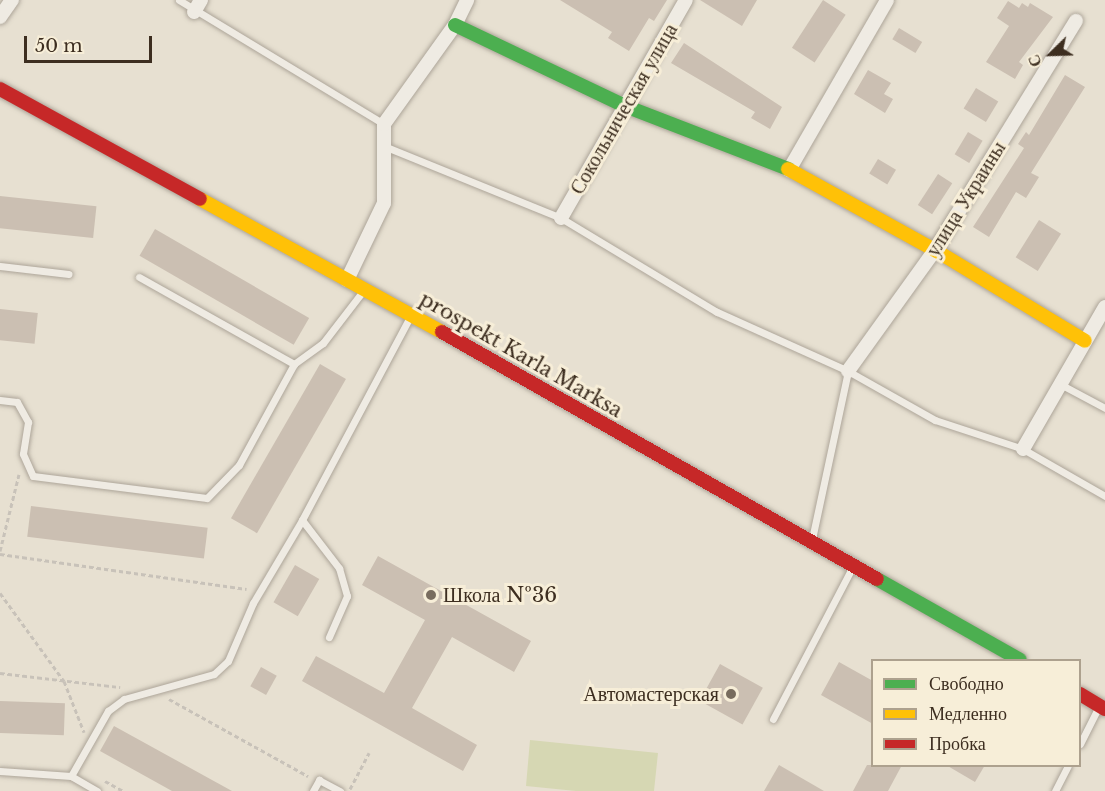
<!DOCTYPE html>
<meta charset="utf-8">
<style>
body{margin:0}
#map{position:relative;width:1105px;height:791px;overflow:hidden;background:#e7e0d1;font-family:"Libre Baskerville",serif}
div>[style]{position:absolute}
.green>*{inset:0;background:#d6d7b3}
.building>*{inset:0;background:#cbbfb2;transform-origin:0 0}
.path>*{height:3px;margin-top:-1.5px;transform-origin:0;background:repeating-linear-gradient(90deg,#c8c2b9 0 4.5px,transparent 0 7.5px)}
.roads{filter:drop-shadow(0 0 2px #ada599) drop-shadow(0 0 2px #ada599)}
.lane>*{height:7px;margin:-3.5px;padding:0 3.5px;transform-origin:3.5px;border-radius:3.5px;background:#efebe3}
.street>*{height:14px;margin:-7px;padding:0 7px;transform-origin:7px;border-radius:7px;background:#efebe3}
.fast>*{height:14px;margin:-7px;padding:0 7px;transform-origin:7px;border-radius:7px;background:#4caf50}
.slow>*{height:14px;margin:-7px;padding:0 7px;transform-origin:7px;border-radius:7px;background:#ffc107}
.jam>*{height:14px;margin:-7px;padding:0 7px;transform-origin:7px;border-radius:7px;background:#c62828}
.dots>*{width:16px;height:16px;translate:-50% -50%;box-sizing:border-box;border:3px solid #f7eed8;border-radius:50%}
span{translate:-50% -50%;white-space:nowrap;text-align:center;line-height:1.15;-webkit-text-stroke:6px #f7eed8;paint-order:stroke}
.street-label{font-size:20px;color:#3d2e20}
.poi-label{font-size:20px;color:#3d2e20}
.left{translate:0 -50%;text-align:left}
.right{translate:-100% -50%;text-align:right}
.legend{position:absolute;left:871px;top:659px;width:210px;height:108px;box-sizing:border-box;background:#f7eed8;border:2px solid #ada18e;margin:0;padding:8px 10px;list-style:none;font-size:18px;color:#3d2e20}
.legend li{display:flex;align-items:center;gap:12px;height:30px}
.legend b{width:30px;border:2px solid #ada18e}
.north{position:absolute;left:1021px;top:24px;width:60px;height:60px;-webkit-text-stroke:4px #f7eed8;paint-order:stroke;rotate:247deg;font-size:16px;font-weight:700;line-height:24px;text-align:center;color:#3d2e20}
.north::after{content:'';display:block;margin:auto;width:21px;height:27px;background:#3d2e20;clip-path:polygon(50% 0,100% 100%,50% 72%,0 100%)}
.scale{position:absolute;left:24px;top:36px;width:128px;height:27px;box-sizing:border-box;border:3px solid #3d2e20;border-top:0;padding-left:8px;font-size:18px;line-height:21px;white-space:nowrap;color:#3d2e20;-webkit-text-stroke:4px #f7eed8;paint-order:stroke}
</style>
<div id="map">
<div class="green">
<div style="clip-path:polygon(530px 740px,658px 753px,654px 791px,576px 791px,526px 786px)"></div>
</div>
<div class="building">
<div style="clip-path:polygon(560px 0,667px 0,654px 21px,649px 18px,629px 51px,608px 38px,612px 32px)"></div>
<div style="clip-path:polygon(700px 0,757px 0,742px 26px)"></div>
<div style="left:823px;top:0;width:27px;height:57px;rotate:33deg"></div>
<div style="clip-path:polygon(1008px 1px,1019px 8px,1022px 3px,1028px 7px,1030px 3px,1053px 17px,1019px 62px,1023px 65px,1015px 79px,986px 62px,1009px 26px,997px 18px)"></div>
<div style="left:899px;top:28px;width:27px;height:13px;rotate:31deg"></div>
<div style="clip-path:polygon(684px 43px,782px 107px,770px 129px,751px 118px,755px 112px,671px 63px)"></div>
<div style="clip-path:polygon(868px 70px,891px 83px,884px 94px,893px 99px,885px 113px,854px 94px)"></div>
<div style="clip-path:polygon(1065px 75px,1085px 87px,1031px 173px,1039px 177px,1026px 198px,1016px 192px,989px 237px,973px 227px,1024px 148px,1018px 144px,1026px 132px,1029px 135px)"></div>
<div style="left:976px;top:88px;width:26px;height:24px;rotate:31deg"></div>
<div style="left:968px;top:132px;width:17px;height:26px;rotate:31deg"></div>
<div style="left:878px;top:159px;width:21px;height:17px;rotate:31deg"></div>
<div style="left:938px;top:174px;width:17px;height:37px;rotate:33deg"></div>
<div style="left:0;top:196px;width:97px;height:32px;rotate:6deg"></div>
<div style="left:1039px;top:220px;width:26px;height:44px;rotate:32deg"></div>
<div style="left:155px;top:229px;width:178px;height:31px;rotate:30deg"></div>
<div style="left:0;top:309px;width:38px;height:31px;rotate:6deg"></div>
<div style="left:320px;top:364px;width:30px;height:178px;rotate:30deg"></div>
<div style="left:31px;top:506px;width:178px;height:31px;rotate:7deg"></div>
<div style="clip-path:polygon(378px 556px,531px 641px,514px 672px,452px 637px,412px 708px,477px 745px,463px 771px,302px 681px,316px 656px,384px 693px,425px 620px,362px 585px)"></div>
<div style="left:295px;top:565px;width:28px;height:43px;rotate:30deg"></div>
<div style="clip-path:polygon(839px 662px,873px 681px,873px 724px,821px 695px)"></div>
<div style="left:720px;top:664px;width:49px;height:42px;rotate:29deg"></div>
<div style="left:261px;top:667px;width:18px;height:22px;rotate:29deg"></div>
<div style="left:0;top:701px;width:65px;height:32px;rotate:2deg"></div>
<div style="clip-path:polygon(114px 726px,232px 791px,172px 791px,100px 751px)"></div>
<div style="clip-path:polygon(779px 765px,824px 791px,764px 791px)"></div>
<div style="clip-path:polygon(867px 765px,902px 765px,888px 791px,853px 791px)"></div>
<div style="clip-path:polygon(946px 765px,985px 765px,975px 782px)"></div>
</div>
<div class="path">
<div style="left:0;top:551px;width:79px;rotate:-76.1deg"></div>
<div style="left:0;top:554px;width:249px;rotate:8.1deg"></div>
<div style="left:0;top:593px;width:109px;rotate:54deg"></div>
<div style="left:64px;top:681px;width:55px;rotate:68.6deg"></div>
<div style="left:0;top:673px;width:121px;rotate:6.7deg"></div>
<div style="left:169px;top:699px;width:159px;rotate:29deg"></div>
<div style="left:105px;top:781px;width:21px;rotate:29deg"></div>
<div style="left:350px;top:789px;width:41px;rotate:-62.2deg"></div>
</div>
<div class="roads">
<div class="lane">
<div style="left:179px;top:0;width:240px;rotate:31.2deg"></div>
<div style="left:384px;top:146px;width:191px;rotate:22.1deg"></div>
<div style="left:561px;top:218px;width:182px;rotate:31.1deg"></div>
<div style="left:717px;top:312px;width:144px;rotate:24.2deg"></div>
<div style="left:848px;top:371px;width:100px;rotate:29.4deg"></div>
<div style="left:935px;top:420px;width:93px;rotate:18.2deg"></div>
<div style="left:1023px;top:449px;width:95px;rotate:29.8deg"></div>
<div style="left:0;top:266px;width:69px;rotate:6.6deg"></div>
<div style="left:139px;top:277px;width:178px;rotate:29.3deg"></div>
<div style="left:1060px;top:384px;width:51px;rotate:28.1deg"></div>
<div style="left:0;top:400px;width:17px;rotate:7deg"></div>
<div style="left:17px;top:402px;width:23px;rotate:61deg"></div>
<div style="left:28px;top:422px;width:32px;rotate:99deg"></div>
<div style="left:23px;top:454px;width:24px;rotate:66deg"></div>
<div style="left:33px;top:476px;width:175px;rotate:7.2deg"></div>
<div style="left:207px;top:498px;width:46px;rotate:-45.9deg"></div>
<div style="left:239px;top:465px;width:115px;rotate:-61.4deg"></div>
<div style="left:294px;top:364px;width:36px;rotate:-36deg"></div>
<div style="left:323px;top:343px;width:66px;rotate:-52.4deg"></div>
<div style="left:302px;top:520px;width:61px;rotate:52.4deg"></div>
<div style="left:339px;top:568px;width:29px;rotate:74deg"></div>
<div style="left:347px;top:596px;width:45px;rotate:113.7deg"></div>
<div style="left:812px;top:539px;width:172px;rotate:-77.9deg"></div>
<div style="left:773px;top:719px;width:170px;rotate:-62.4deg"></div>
<div style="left:1080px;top:744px;width:40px;rotate:-63.4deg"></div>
<div style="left:0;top:771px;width:71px;rotate:4deg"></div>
<div style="left:71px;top:776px;width:30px;rotate:30deg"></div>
<div style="left:71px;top:776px;width:75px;rotate:-60.4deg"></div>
<div style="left:108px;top:711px;width:20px;rotate:-37deg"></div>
<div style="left:124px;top:699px;width:93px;rotate:-15.5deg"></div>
<div style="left:214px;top:674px;width:19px;rotate:-43deg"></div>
<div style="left:228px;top:661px;width:63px;rotate:-66.7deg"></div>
<div style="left:253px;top:603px;width:96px;rotate:-59.4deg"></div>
<div style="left:302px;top:520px;width:230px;rotate:-62deg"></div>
<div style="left:313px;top:791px;width:13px;rotate:-61deg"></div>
<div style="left:319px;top:780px;width:24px;rotate:28deg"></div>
<div style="left:1055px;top:791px;width:28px;rotate:-63deg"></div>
</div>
<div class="street">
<div style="left:194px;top:12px;width:14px;rotate:-60deg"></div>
<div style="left:0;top:17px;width:21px;rotate:-55deg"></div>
<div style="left:789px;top:170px;width:196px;rotate:-60deg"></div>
<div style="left:561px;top:218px;width:251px;rotate:-60.2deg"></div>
<div style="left:347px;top:280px;width:85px;rotate:-64.3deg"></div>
<div style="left:384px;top:203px;width:79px;rotate:-90deg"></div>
<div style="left:384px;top:124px;width:122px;rotate:-54.4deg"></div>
<div style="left:455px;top:25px;width:28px;rotate:-64deg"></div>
<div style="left:848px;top:371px;width:149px;rotate:-54.3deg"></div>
<div style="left:935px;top:250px;width:269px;rotate:-58.4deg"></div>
<div style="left:1023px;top:449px;width:164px;rotate:-60deg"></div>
</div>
<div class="fast">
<div style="left:455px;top:25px;width:188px;rotate:25.5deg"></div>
<div style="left:625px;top:106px;width:175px;rotate:21.1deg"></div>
<div style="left:877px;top:579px;width:164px;rotate:29.5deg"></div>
</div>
<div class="slow">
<div style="left:788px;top:169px;width:168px;rotate:28.9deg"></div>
<div style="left:935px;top:250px;width:175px;rotate:31.2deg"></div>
<div style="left:200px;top:199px;width:276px;rotate:28.8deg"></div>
</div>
<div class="jam">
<div style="left:0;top:89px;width:228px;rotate:28.8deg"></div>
<div style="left:442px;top:332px;width:500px;rotate:29.59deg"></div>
<div style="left:1080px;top:694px;width:29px;rotate:31deg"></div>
</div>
</div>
<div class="dots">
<div style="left:431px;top:595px;background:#786c5e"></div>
<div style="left:731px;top:694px;background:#786c5e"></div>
</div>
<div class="street-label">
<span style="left:624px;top:109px;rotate:-60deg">Сокольническая улица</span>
<span style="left:966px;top:199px;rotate:-58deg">улица Украины</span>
<span style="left:521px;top:355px;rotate:30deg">prospekt Karla Marksa</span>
</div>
<div class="poi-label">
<span class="left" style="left:443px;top:595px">Школа №36</span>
<span class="right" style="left:719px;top:694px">Автомастерская</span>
</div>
<ul class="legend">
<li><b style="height:8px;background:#4caf50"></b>Свободно</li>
<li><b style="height:8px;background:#ffc107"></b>Медленно</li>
<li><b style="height:8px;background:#c62828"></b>Пробка</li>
</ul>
<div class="north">С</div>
<div class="scale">50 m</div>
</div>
